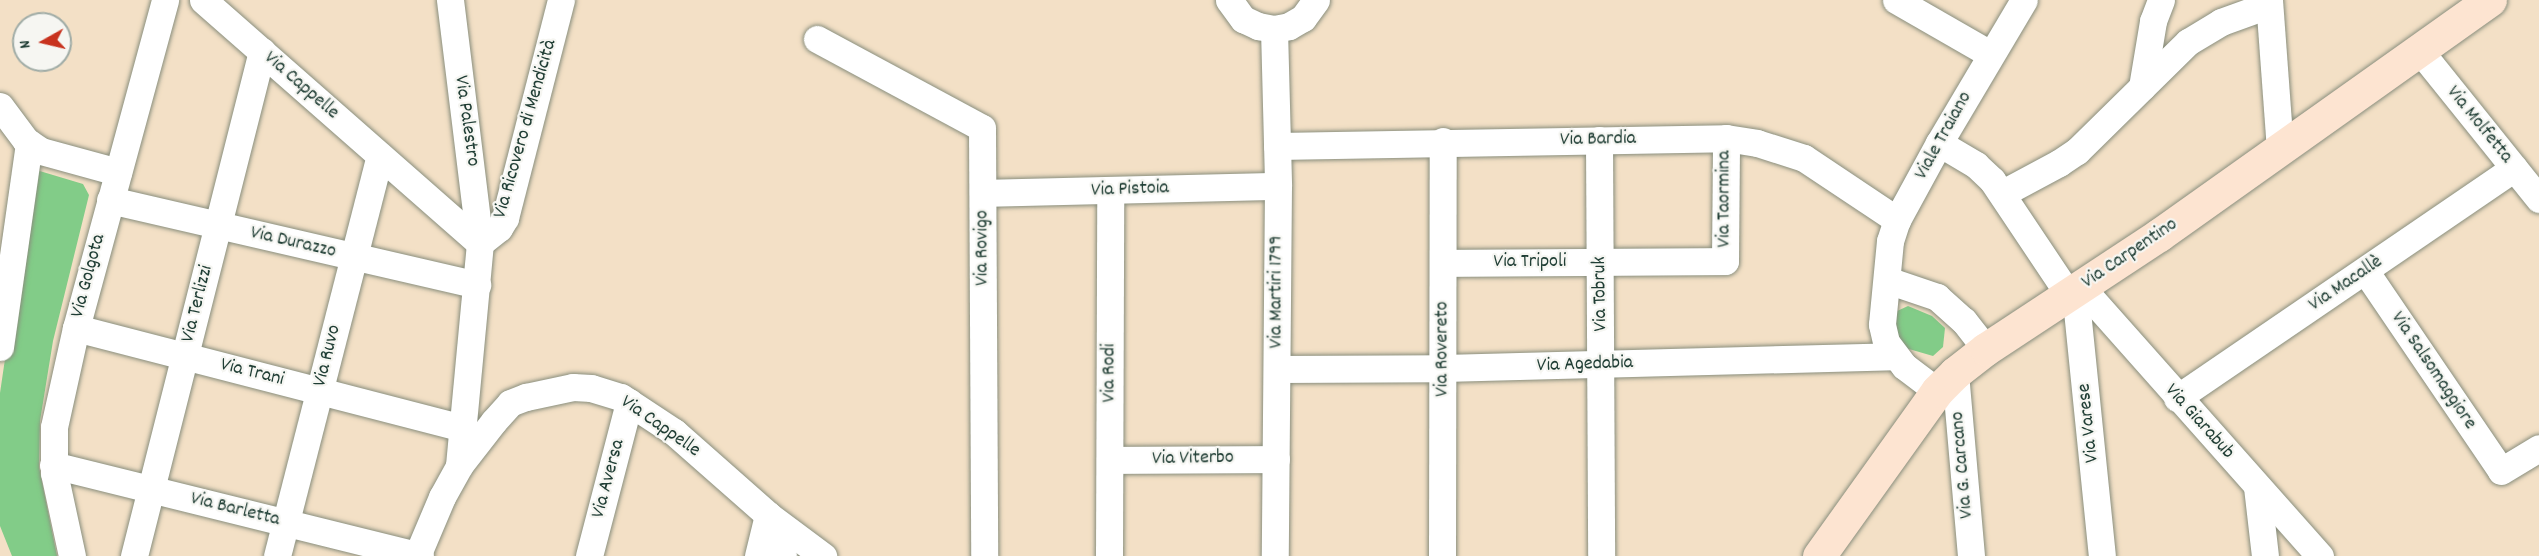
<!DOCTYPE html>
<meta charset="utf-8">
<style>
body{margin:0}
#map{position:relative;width:2539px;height:556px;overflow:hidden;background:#f3e0c6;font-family:Dekko,sans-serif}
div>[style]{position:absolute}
.green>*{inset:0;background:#82cc88}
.roads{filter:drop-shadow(0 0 2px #898e7d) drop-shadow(0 0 2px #898e7d)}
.street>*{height:27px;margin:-13.5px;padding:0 13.5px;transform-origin:13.5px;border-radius:13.5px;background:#fff}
.secondary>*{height:33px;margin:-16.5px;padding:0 16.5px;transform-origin:16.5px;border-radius:16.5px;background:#fde4d1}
span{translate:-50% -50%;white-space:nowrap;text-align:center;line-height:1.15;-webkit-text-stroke:4.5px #f6f6f2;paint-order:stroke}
.street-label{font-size:20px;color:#1f3d34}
.north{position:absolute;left:12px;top:12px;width:60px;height:60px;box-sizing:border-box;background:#f6f6f2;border:2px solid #a0aca6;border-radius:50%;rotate:262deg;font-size:16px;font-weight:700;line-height:24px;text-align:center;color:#1f3d34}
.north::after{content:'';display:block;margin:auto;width:21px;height:27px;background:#c8321e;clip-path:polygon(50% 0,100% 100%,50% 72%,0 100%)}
</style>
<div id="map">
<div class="green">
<div style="clip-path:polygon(33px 169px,83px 184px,89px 195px,53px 341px,40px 421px,39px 467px,57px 556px,12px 556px,0 526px,0 393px)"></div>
<div style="clip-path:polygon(1908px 306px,1932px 316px,1945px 328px,1943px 347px,1933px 356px,1902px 347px,1894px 331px,1895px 312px)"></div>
</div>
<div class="roads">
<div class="street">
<div style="left:203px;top:0;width:368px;rotate:41.3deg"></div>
<div style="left:450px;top:0;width:245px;rotate:83deg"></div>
<div style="left:480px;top:243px;width:224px;rotate:95.4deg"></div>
<div style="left:1229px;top:0;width:24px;rotate:54deg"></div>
<div style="left:1243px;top:19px;width:17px;rotate:25deg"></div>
<div style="left:1258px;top:26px;width:16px;rotate:11deg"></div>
<div style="left:1274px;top:29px;width:15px;rotate:-11deg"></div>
<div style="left:1289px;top:26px;width:16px;rotate:-30deg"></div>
<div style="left:1303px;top:18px;width:22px;rotate:-54deg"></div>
<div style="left:1896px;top:0;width:108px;rotate:29.9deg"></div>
<div style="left:2269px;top:0;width:149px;rotate:85.8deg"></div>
<div style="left:1274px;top:29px;width:157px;rotate:88.5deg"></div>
<div style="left:1278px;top:186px;width:370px;rotate:90.5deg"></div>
<div style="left:817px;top:39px;width:187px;rotate:28.3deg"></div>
<div style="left:982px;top:128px;width:428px;rotate:89.7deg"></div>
<div style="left:2420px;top:51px;width:190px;rotate:51.2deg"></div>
<div style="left:2142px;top:87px;width:67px;rotate:-80.5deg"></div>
<div style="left:2153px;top:21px;width:22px;rotate:-69deg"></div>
<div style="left:0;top:106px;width:44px;rotate:53.4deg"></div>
<div style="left:26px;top:141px;width:18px;rotate:34deg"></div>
<div style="left:41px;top:151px;width:80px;rotate:15.3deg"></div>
<div style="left:1599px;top:140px;width:416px;rotate:89.7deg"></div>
<div style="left:1939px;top:143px;width:43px;rotate:30.7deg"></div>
<div style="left:1976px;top:165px;width:22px;rotate:43deg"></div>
<div style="left:1992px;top:180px;width:138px;rotate:56.2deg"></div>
<div style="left:1277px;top:146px;width:449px;rotate:-1deg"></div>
<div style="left:1726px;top:138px;width:31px;rotate:9deg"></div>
<div style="left:1757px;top:143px;width:49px;rotate:17.7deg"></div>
<div style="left:1804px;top:158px;width:112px;rotate:33.7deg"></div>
<div style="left:983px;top:193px;width:295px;rotate:-1.4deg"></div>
<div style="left:2003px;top:193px;width:64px;rotate:-28.2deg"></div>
<div style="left:2059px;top:163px;width:22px;rotate:-34deg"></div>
<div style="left:2077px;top:151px;width:156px;rotate:-44.5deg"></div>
<div style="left:2188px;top:42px;width:39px;rotate:-31deg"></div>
<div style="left:2221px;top:22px;width:50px;rotate:-19.9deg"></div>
<div style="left:110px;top:200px;width:377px;rotate:13deg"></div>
<div style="left:480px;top:243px;width:24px;rotate:-38deg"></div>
<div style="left:499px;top:228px;width:12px;rotate:-59deg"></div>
<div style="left:505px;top:218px;width:225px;rotate:-75.6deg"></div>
<div style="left:1443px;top:263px;width:282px;rotate:-0.4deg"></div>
<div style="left:1725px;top:261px;width:123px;rotate:-89.5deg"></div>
<div style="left:2366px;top:272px;width:240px;rotate:55.8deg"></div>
<div style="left:2501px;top:471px;width:44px;rotate:-31.2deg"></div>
<div style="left:1887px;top:280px;width:53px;rotate:18.8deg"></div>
<div style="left:1937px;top:297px;width:36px;rotate:42deg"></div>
<div style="left:1964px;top:321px;width:36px;rotate:52deg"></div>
<div style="left:2081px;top:287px;width:360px;rotate:48.4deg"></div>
<div style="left:2075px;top:291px;width:266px;rotate:84.2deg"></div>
<div style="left:76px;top:328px;width:399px;rotate:14.5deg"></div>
<div style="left:0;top:347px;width:206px;rotate:-81.9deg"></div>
<div style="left:1277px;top:369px;width:166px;rotate:-0.3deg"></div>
<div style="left:1443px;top:368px;width:451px;rotate:-1.5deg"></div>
<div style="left:1955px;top:373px;width:184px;rotate:85deg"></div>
<div style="left:1937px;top:391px;width:41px;rotate:-142.9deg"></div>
<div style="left:1904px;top:366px;width:30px;rotate:-127deg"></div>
<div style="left:1886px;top:342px;width:18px;rotate:-103deg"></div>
<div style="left:1882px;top:324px;width:83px;rotate:-84.5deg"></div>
<div style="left:1890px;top:241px;width:22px;rotate:-72deg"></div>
<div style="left:1897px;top:220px;width:88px;rotate:-61.4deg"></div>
<div style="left:1939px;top:143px;width:166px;rotate:-59.3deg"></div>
<div style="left:2177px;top:398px;width:408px;rotate:-34.3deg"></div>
<div style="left:1110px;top:460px;width:166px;rotate:-0.3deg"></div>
<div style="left:53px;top:465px;width:378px;rotate:13.9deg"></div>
<div style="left:2257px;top:487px;width:69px;rotate:83.4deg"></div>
<div style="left:768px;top:515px;width:44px;rotate:69.9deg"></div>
<div style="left:72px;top:556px;width:85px;rotate:-102.2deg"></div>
<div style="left:54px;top:473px;width:46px;rotate:-90deg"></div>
<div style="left:54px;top:427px;width:101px;rotate:-77.5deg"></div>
<div style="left:76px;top:328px;width:340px;rotate:-74.8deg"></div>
<div style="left:134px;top:556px;width:521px;rotate:-75.78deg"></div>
<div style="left:277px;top:556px;width:413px;rotate:-75.6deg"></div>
<div style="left:417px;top:556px;width:64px;rotate:-67deg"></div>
<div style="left:442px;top:497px;width:35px;rotate:-61deg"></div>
<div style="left:459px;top:466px;width:57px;rotate:-52.1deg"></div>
<div style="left:494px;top:421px;width:24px;rotate:-48deg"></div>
<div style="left:510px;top:403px;width:17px;rotate:-21deg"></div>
<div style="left:526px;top:397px;width:48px;rotate:-12deg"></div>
<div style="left:573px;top:387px;width:18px;rotate:3deg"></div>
<div style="left:591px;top:388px;width:31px;rotate:17deg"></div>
<div style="left:621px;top:397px;width:64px;rotate:33.4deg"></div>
<div style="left:674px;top:432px;width:125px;rotate:41.4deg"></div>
<div style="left:768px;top:515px;width:69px;rotate:36.7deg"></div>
<div style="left:589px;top:556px;width:159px;rotate:-75.4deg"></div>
<div style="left:758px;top:556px;width:42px;rotate:-76.3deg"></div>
<div style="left:1109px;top:556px;width:365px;rotate:-89.8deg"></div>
<div style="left:1442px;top:556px;width:415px;rotate:-89.9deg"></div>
</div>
<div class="secondary">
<div style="left:1819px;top:556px;width:203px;rotate:-54.4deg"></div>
<div style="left:1937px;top:391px;width:25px;rotate:-45deg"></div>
<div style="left:1955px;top:373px;width:39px;rotate:-38deg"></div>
<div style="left:1986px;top:349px;width:207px;rotate:-33.4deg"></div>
<div style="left:2159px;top:235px;width:406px;rotate:-35.4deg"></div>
</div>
</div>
<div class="street-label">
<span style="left:301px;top:86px;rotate:41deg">Via Cappelle</span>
<span style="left:466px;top:121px;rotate:82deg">Via Palestro</span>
<span style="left:2479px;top:125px;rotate:51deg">Via Molfetta</span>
<span style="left:526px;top:129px;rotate:-74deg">Via Ricovero di Mendicità</span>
<span style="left:1944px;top:136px;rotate:-61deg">Viale Traiano</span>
<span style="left:1598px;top:140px;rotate:-1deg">Via Bardia</span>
<span style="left:1130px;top:190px;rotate:-2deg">Via Pistoia</span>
<span style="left:1725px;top:199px;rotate:-90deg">Via Taormina</span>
<span style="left:293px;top:243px;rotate:13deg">Via Durazzo</span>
<span style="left:983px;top:248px;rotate:-90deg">Via Rovigo</span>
<span style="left:2130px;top:254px;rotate:-34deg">Via Carpentino</span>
<span style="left:1530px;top:262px">Via Tripoli</span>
<span style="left:89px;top:276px;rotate:-75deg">Via Golgota</span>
<span style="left:2346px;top:284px;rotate:-34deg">Via Macallè</span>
<span style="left:1277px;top:292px;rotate:-90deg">Via Martiri 1799</span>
<span style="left:1601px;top:294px;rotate:-91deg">Via Tobruk</span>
<span style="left:198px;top:304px;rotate:-76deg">Via Terlizzi</span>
<span style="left:1443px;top:349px;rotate:-90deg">Via Rovereto</span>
<span style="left:328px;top:356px;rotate:-76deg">Via Ruvo</span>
<span style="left:1585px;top:365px;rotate:-2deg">Via Agedabia</span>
<span style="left:2433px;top:371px;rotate:56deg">Via Salsomaggiore</span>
<span style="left:252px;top:373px;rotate:14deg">Via Trani</span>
<span style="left:1110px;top:373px;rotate:-90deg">Via Rodi</span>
<span style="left:2199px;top:422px;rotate:48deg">Via Giarabub</span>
<span style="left:2089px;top:423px;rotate:-96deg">Via Varese</span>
<span style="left:660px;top:427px;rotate:35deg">Via Cappelle</span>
<span style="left:1193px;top:459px;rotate:-1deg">Via Viterbo</span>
<span style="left:1963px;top:465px;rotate:-95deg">Via G. Carcano</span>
<span style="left:609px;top:479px;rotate:-75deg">Via Aversa</span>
<span style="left:235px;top:510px;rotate:14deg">Via Barletta</span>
</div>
<div class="north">N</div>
</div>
